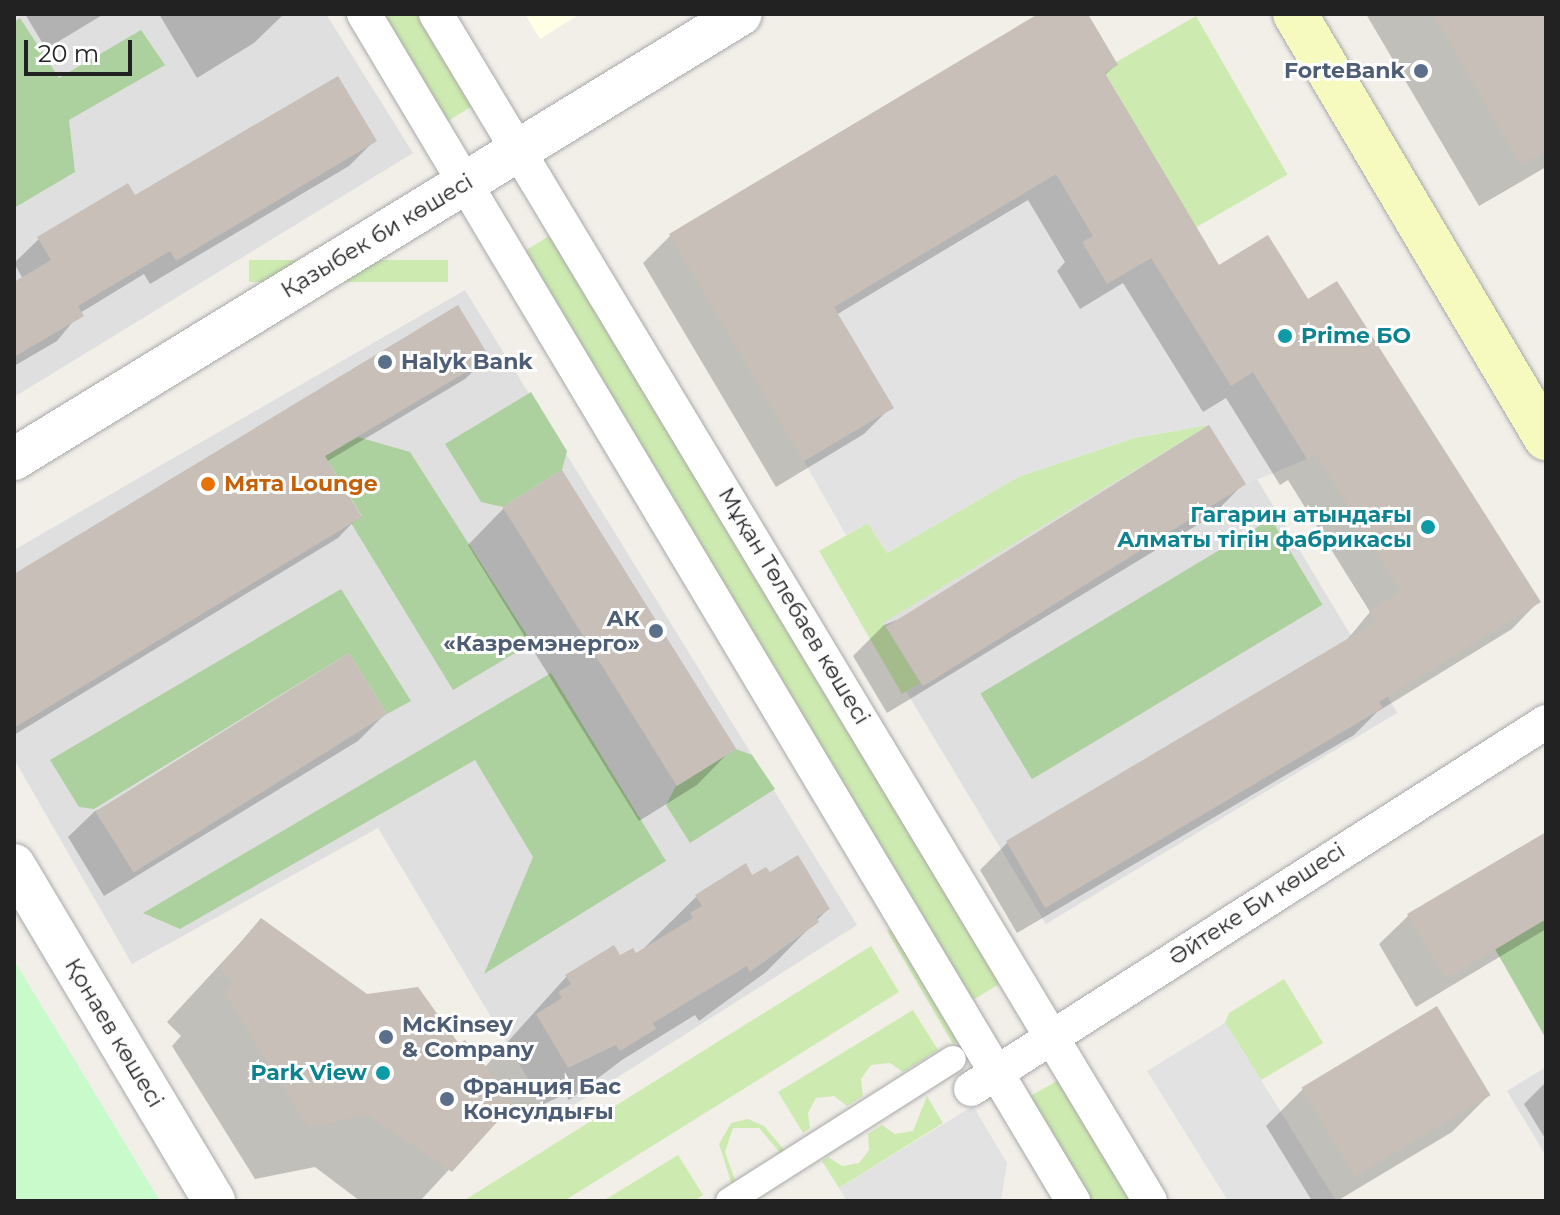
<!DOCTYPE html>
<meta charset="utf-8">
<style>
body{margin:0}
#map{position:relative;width:1560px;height:1215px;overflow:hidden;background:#f2efe9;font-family:Montserrat,sans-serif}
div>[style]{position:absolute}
.residential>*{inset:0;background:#e0dfdf;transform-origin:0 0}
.education>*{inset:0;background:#ffffe5}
.grass>*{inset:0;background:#cdebb0;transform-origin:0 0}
.forest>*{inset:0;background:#add19e;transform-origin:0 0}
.park>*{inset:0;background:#c8facc}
.parking>*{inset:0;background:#e2e2e2}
.shadow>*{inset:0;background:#0003}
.building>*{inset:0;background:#c7bfb8;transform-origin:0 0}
.roads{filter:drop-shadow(0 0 2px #a9a9a9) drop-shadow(0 0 2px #a9a9a9)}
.pedestrian>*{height:26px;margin:-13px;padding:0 13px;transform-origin:13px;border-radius:13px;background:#fff}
.minor>*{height:34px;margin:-17px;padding:0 17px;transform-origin:17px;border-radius:17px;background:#fff}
.tertiary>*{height:42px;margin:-21px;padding:0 21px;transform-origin:21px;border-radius:21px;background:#fff}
.secondary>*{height:44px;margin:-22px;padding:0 22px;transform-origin:22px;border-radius:22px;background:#f7fabf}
.dots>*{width:22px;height:22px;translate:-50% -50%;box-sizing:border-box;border:4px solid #fff;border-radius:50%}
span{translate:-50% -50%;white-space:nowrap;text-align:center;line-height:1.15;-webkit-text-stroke:6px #fff;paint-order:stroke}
.service-label{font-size:22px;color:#4e5e75;font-weight:700}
.right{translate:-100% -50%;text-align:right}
.left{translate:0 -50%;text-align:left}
.street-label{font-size:22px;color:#222}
.culture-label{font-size:22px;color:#0d838f;font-weight:700}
.food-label{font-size:22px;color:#c56008;font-weight:700}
.frame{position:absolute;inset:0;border:16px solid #222;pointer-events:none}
.scale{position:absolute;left:24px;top:40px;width:108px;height:36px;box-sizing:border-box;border:4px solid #222;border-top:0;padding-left:10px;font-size:24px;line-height:28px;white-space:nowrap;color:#222;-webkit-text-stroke:6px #fff;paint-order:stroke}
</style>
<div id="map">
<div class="residential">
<div style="clip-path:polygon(14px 14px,326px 14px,413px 153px,14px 397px)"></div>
<div style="clip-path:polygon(465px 290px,857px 925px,552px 1119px,378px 828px,132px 964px,14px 759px,14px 550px)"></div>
<div style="left:1216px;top:411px;width:352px;height:410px;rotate:59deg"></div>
<div style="clip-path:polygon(1546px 1067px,1546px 1156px,1507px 1091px)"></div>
</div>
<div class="education">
<div style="clip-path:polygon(525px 14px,580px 14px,540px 39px)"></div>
</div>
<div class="grass">
<div style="clip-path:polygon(365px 14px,436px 14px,487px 97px,435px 129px)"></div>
<div style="left:1196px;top:16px;width:183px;height:107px;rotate:60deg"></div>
<div style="left:566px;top:226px;width:873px;height:63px;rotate:59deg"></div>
<div style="left:448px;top:260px;width:22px;height:199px;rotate:90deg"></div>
<div style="clip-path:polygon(1209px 425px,883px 623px,920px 683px,902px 694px,819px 551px,868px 523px,887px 553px,1018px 477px,1134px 438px)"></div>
<div style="clip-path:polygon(894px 927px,961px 1039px,953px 1044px,887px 931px)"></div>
<div style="clip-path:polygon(871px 946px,899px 992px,564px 1201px,463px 1201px)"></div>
<div style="clip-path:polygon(1284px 979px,1323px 1043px,1261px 1080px,1225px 1023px,1229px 1013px)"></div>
<div style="clip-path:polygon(913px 1010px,938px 1050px,903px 1072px,890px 1063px,871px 1065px,861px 1079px,863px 1096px,847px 1106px,834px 1096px,816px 1098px,808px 1113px,810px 1128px,803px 1133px,778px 1092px)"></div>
<div style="clip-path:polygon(1073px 1072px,1150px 1201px,1073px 1201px,1014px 1105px)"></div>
<div style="clip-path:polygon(927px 1096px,943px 1123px,839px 1188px,822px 1161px,828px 1157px,842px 1166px,859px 1163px,869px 1150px,868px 1134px,882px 1125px,895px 1134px,913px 1131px)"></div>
<div style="clip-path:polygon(748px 1119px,764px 1126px,786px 1152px,782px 1155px,759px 1128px,733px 1128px,725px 1152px,736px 1183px,732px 1185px,719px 1144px,731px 1123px)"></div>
<div style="clip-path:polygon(678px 1155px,703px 1195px,694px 1201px,603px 1201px)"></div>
</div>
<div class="forest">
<div style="clip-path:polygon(20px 18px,59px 78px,141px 30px,165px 65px,69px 120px,75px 172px,14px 208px,14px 22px)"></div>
<div style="clip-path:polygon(531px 392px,567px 451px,562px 470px,503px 507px,481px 502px,445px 444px)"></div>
<div style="clip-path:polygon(358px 437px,410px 452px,532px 643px,453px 690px,351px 523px,362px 516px,325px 456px)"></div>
<div style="left:1271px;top:519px;width:100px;height:339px;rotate:59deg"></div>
<div style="clip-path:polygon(341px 589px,411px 701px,387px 714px,349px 653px,94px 809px,79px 807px,50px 760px)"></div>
<div style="clip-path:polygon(551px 673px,666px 861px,484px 974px,533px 857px,475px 760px,180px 929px,143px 913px)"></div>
<div style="clip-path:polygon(736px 749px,752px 755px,775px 789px,690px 843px,666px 805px,676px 786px)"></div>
<div style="clip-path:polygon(1546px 919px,1546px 1036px,1545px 1037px,1495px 949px)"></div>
</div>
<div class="park">
<div style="clip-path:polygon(14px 960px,160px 1201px,14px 1201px)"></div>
</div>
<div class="parking">
<div style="clip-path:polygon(1056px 174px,1093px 236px,1083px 242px,1152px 257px,1231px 386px,1253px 372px,1307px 459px,1246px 484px,1209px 425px,1134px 438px,1018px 477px,887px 553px,868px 523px,846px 535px,804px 461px,893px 408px,834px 307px)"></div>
<div style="clip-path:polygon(1225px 1023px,1261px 1080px,1336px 1201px,1228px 1201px,1147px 1071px)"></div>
<div style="clip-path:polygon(973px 1106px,1007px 1163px,1001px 1201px,847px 1201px,839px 1188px)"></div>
</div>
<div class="shadow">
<div style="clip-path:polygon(25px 14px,104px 14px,46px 49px)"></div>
<div style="clip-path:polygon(159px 14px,284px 14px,254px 43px,197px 78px)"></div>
<div style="clip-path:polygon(1042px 14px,1086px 14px,1116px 65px,1104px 76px,1219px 267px,1308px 302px,1539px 601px,1512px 629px,1377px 712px,1354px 735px,1017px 933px,980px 870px,1007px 843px,1345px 642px,1370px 612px,1288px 480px,1280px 485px,1226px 398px,1203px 412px,1123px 283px,1080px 309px,1057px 271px,1065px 262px,1028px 200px,836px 315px,891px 407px,864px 434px,776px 487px,643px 263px,670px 236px)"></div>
<div style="clip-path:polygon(1366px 14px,1546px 14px,1546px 167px,1479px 206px)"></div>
<div style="clip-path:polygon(374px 141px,349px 166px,150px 284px,144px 274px,80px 313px,57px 341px,14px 366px,14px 284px,23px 279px,14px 263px,39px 239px,134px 198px)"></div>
<div style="clip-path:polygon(487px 358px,465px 379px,326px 462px,359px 516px,338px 538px,14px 735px,14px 577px)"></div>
<div style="clip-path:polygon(1243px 484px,1212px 516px,887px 713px,853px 656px,884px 625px)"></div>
<div style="clip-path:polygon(504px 508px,733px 748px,697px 785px,639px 821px,468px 545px)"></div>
<div style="clip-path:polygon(385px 714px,358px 741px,104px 896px,68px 837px,95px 811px)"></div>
<div style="clip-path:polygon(1546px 834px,1546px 929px,1416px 1007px,1379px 944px,1408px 916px)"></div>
<div style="clip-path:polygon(752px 878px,828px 909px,766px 972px,699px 1021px,695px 1015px,622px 1060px,569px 1100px,565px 1094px,517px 1117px,510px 1104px,420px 1201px,360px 1201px,315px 1167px,255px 1179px,172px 1046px,181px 1036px,167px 1022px,261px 920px,367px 996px,459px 1046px,484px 1068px,567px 976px,636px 956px,697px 896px)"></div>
<div style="clip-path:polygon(1546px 1082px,1546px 1140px,1524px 1104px)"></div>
<div style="clip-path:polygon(1303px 1089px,1489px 1095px,1452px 1132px,1337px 1201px,1312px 1201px,1266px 1126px)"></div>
</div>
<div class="building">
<div style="clip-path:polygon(1038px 14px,1088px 14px,1118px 65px,1105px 73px,1219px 265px,1268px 235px,1308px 299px,1337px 281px,1541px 602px,1379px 702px,1383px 708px,1045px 908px,1006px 841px,1376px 622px,1369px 611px,1401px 591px,1316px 454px,1308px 459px,1253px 372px,1231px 386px,1151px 258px,1107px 284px,1082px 242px,1093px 236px,1056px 174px,834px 307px,894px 408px,804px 461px,669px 234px)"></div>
<div style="clip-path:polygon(1433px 14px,1546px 14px,1546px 151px,1521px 165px)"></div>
<div style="clip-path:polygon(338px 76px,377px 141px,176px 261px,170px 251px,78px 306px,84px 316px,14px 357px,14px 282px,51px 260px,37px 237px,128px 183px,135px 195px)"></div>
<div style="clip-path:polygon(458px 305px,490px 358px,325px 456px,362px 517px,14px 728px,14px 574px)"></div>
<div style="left:1209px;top:425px;width:70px;height:381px;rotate:58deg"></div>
<div style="left:562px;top:470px;width:329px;height:70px;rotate:58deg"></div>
<div style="left:349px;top:653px;width:72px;height:299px;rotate:58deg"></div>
<div style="clip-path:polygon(1546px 832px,1546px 919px,1446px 979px,1407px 914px)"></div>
<div style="clip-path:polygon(798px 855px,830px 909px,817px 917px,819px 922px,750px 972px,747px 966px,653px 1023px,656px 1029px,620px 1051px,616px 1045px,568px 1068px,536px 1014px,562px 998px,558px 992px,571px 984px,565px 975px,614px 945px,620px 955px,633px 948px,636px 953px,693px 918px,690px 913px,702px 906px,695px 895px,746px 863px,752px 875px,766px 867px,770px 872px)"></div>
<div style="clip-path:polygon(261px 918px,367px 994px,418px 987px,459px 1044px,465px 1040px,514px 1103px,452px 1172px,368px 1115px,308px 1127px,224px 992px,233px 982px,219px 968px)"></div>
<div style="left:1437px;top:1006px;width:104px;height:158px;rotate:59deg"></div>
</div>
<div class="roads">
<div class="pedestrian">
<div style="left:729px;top:1201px;width:265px;rotate:-32.4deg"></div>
</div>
<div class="minor">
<div style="left:364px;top:14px;width:1383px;rotate:59.15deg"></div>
<div style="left:436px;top:14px;width:1385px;rotate:58.97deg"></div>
<div style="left:971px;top:1089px;width:682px;rotate:-32.55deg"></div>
</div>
<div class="tertiary">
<div style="left:14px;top:459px;width:852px;rotate:-31.47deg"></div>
<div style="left:14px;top:865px;width:391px;rotate:59.2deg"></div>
</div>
<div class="secondary">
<div style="left:1295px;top:14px;width:493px;rotate:59.4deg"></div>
</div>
</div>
<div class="dots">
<div style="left:1421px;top:71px;background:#5c6f8a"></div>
<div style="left:1285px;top:336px;background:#0f9aa8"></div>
<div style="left:385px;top:362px;background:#5c6f8a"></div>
<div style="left:208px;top:484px;background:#e8710a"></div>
<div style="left:1428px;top:527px;background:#0f9aa8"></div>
<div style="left:656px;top:631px;background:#5c6f8a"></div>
<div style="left:386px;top:1037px;background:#5c6f8a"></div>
<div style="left:383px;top:1073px;background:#0f9aa8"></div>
<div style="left:447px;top:1099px;background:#5c6f8a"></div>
</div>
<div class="service-label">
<span class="right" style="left:1405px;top:71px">ForteBank</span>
<span class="left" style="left:401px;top:362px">Halyk Bank</span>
<span class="right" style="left:640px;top:631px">АК<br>«Казремэнерго»</span>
<span class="left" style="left:402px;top:1037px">McKinsey<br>&amp; Company</span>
<span class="left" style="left:463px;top:1099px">Франция Бас<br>Консулдығы</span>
</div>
<div class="street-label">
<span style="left:377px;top:236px;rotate:-31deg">Қазыбек би көшесі</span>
<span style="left:794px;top:606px;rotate:59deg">Мұқан Төлебаев көшесі</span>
<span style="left:1257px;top:904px;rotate:-33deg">Әйтеке Би көшесі</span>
<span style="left:114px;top:1033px;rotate:59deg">Қонаев көшесі</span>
</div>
<div class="culture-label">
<span class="left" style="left:1301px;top:336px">Prime БО</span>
<span class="right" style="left:1412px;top:527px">Гагарин атындағы<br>Алматы тігін фабрикасы</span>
<span class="right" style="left:367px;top:1073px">Park View</span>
</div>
<div class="food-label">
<span class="left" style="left:224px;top:484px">Мята Lounge</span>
</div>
<div class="frame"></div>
<div class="scale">20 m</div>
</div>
